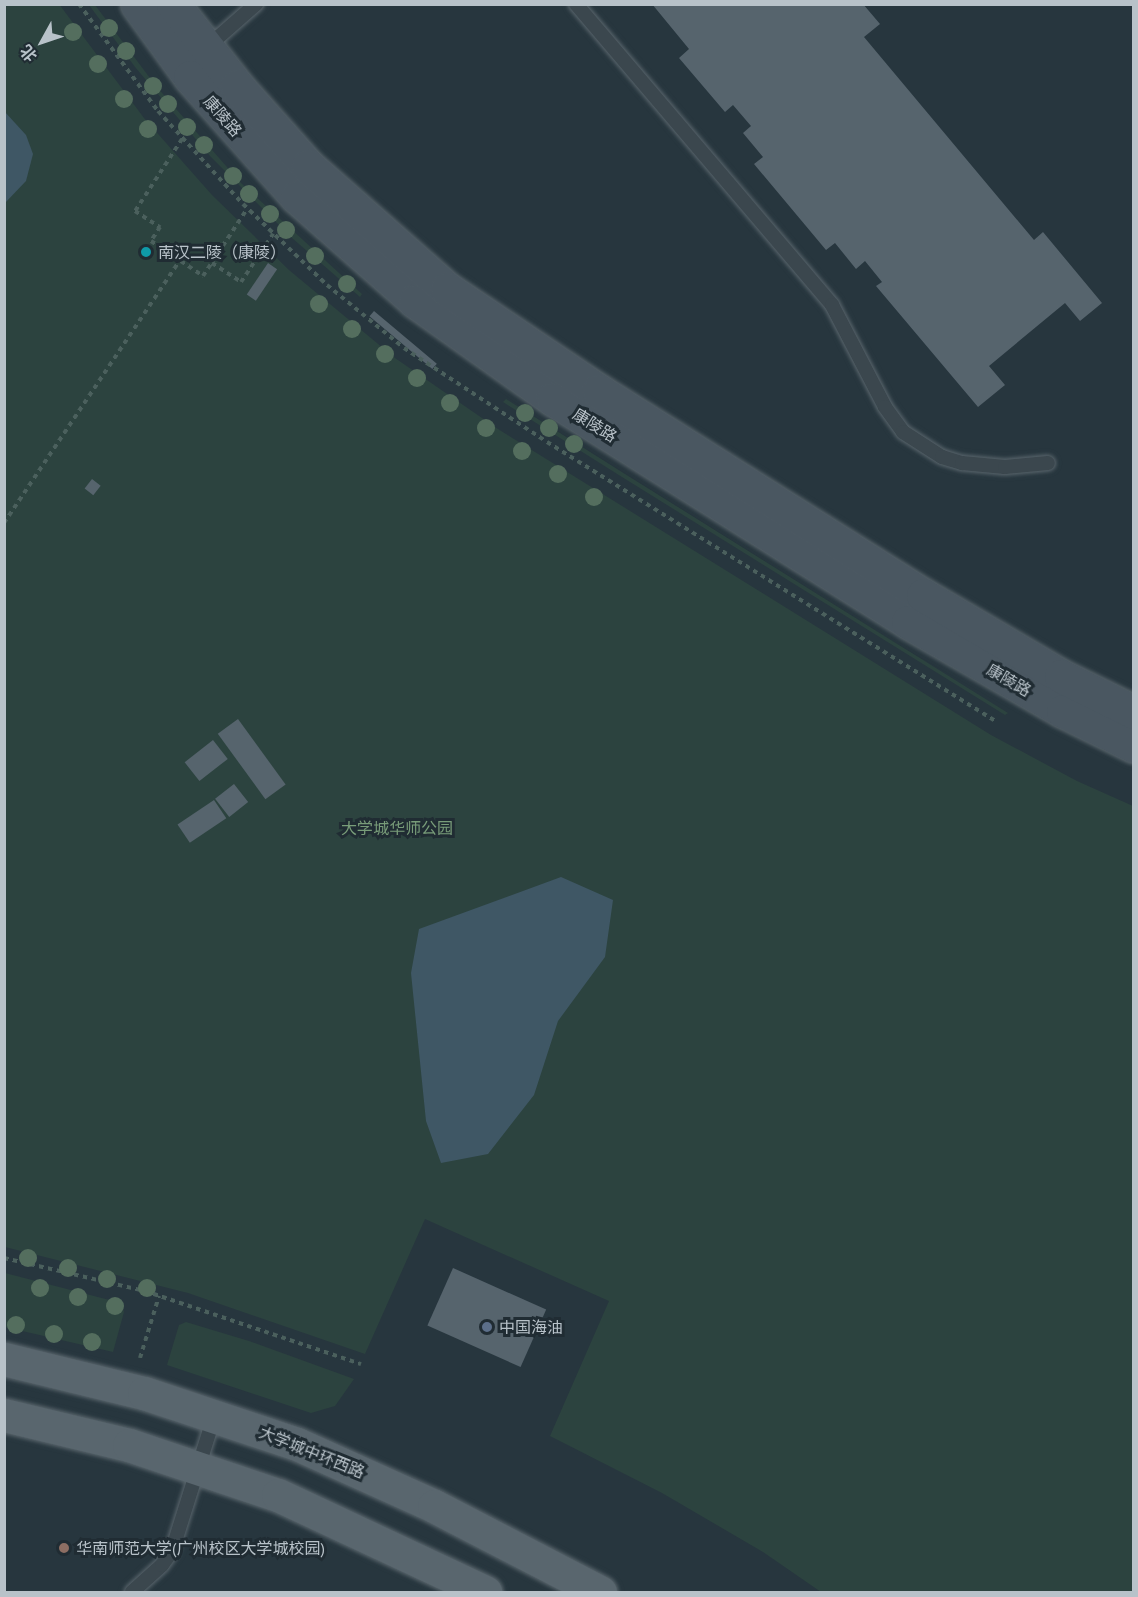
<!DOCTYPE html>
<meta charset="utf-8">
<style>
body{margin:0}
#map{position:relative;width:1138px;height:1597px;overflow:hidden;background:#27363e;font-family:"PT Sans","Noto Sans SC",sans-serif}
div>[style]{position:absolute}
.green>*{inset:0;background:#2c433f}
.water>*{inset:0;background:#3f5765}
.building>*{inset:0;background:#56646d;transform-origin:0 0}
.path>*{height:4px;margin-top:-2px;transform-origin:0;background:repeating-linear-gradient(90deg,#4b605d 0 4.5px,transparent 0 9px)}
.roads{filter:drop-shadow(0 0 2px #59656c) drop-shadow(0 0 2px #59656c)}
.lane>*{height:14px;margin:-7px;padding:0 7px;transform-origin:7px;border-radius:7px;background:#3b474e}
.secondary>*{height:33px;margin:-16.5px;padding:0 16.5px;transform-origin:16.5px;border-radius:16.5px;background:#4a5761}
.primary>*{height:33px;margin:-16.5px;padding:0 16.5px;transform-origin:16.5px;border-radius:16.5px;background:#59666e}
.trees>*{width:18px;height:18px;margin:-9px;border-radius:50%;background:#546e5e}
.dots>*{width:16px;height:16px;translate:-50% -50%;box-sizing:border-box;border:3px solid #202c33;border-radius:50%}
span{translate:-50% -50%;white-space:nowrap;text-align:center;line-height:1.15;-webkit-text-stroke:6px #202c33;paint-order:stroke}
.street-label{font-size:16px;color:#b8c2c9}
.poi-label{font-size:16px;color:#b8c2c9}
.left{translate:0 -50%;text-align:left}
.park-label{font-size:16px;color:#789c79}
.frame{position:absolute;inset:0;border:6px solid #b8c2c9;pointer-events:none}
.north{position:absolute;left:12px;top:12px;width:60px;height:60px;-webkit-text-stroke:4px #202c33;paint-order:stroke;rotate:230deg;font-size:16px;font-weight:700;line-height:24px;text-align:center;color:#b8c2c9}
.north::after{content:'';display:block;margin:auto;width:21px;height:27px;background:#b8c2c9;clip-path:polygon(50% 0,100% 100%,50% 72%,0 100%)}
</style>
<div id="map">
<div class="green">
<div style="clip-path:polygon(59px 4px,144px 118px,212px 195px,289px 270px,395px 358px,498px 429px,991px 735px,1077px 781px,1133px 806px,1133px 1592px,821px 1592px,763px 1552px,662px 1493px,550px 1436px,609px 1301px,425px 1219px,365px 1354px,188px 1293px,5px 1247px,4px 5px)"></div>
<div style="clip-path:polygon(89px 5px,95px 5px,156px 86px,241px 183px,362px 294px,360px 297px,292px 238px,210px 156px,135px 67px)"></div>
<div style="clip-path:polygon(506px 399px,625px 474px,1008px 713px,1005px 715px,622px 477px,503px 402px)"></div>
<div style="clip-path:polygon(5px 1273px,121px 1303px,124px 1312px,113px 1352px,5px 1327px)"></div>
<div style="clip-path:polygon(186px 1322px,249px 1341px,354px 1379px,335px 1406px,311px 1413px,167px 1365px,179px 1325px)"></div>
</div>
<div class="water">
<div style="clip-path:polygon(5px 112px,26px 135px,33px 154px,26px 181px,5px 203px)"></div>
<div style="clip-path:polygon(561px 877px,613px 900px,605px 957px,558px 1021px,534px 1095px,488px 1154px,441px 1163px,426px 1121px,411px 973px,419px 929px)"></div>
</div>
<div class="building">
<div style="clip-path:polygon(652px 4px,863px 4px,880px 24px,864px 37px,1034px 240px,1043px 232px,1102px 303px,1080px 321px,1065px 303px,989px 366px,1005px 385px,978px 407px,876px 286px,882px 282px,865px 261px,856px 269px,835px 243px,826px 250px,754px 164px,763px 157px,743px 133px,751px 126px,733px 105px,725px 112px,679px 58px,689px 49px)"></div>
<div style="left:268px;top:263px;width:11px;height:38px;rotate:34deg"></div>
<div style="left:374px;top:311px;width:82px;height:7px;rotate:40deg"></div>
<div style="left:92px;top:479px;width:11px;height:12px;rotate:38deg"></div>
<div style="left:238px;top:719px;width:81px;height:25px;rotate:54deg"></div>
<div style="left:213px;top:740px;width:24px;height:36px;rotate:52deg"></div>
<div style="left:234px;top:784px;width:23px;height:24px;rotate:52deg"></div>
<div style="left:214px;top:800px;width:22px;height:44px;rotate:56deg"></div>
<div style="left:453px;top:1268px;width:102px;height:63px;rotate:24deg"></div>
</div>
<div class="path">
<div style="left:79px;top:4px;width:133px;rotate:53.6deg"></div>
<div style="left:158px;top:111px;width:126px;rotate:47.6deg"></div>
<div style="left:243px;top:204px;width:117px;rotate:44deg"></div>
<div style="left:327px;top:285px;width:99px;rotate:39.3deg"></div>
<div style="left:404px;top:348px;width:171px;rotate:33.3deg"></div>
<div style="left:547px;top:442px;width:530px;rotate:31.89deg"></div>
<div style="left:182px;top:139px;width:86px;rotate:123.1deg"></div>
<div style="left:135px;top:211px;width:30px;rotate:33deg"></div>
<div style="left:160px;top:227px;width:17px;rotate:123deg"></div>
<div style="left:151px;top:241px;width:63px;rotate:33.9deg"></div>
<div style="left:203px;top:276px;width:80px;rotate:-56.7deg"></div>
<div style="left:212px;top:263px;width:35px;rotate:33deg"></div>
<div style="left:241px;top:282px;width:58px;rotate:-56.3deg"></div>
<div style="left:4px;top:523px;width:316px;rotate:-56.2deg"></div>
<div style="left:4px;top:1258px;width:145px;rotate:13.2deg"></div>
<div style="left:145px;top:1291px;width:228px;rotate:18.7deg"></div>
<div style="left:140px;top:1358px;width:65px;rotate:-73deg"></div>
</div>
<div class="roads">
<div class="lane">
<div style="left:576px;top:4px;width:395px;rotate:49.6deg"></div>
<div style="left:832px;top:305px;width:115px;rotate:62.5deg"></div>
<div style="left:885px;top:407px;width:31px;rotate:54deg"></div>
<div style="left:903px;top:432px;width:46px;rotate:32.7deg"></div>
<div style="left:942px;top:457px;width:21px;rotate:17deg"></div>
<div style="left:962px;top:463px;width:43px;rotate:5.3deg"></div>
<div style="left:1005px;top:467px;width:43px;rotate:-5.3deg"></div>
<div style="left:206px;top:48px;width:67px;rotate:-41.3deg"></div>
<div style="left:132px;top:1592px;width:40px;rotate:-42deg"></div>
<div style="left:162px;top:1565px;width:17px;rotate:-54deg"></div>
<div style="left:172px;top:1551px;width:140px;rotate:-72.6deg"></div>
</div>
<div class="secondary">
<div style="left:137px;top:4px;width:90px;rotate:54deg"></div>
<div style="left:190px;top:77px;width:161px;rotate:48.3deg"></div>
<div style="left:297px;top:197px;width:157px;rotate:41.4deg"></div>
<div style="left:415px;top:301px;width:169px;rotate:35.4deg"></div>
<div style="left:553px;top:399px;width:419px;rotate:32.1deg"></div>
<div style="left:908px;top:622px;width:179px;rotate:29.9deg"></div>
<div style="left:1063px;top:711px;width:79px;rotate:26.2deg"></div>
<div style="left:173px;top:4px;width:104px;rotate:52deg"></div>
<div style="left:237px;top:86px;width:107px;rotate:48.4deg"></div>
<div style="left:308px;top:166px;width:186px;rotate:41.5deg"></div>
<div style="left:447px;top:289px;width:183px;rotate:33.9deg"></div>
<div style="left:599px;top:391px;width:383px;rotate:32.2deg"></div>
<div style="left:923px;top:595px;width:160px;rotate:30.4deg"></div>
<div style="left:1061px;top:676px;width:81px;rotate:26.3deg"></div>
</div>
<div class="primary">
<div style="left:4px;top:1359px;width:144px;rotate:13.7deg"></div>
<div style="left:144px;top:1393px;width:161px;rotate:18.4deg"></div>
<div style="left:297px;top:1444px;width:150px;rotate:24.3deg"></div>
<div style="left:434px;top:1506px;width:187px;rotate:27.4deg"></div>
<div style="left:4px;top:1415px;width:129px;rotate:13.5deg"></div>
<div style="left:129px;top:1445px;width:157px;rotate:18.6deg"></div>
<div style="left:278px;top:1495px;width:229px;rotate:25.1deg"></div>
</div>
</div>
<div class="trees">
<div style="left:109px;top:28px"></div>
<div style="left:73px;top:32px"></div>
<div style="left:126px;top:51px"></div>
<div style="left:98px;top:64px"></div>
<div style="left:153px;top:86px"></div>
<div style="left:124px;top:99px"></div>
<div style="left:168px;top:104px"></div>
<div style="left:187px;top:127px"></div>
<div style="left:148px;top:129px"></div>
<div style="left:204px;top:145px"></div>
<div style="left:233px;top:176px"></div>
<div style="left:249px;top:194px"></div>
<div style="left:270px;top:214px"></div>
<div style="left:286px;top:230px"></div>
<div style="left:315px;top:256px"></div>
<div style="left:347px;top:284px"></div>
<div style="left:319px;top:304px"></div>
<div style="left:352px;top:329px"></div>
<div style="left:385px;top:354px"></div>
<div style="left:417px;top:378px"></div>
<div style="left:450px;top:403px"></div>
<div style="left:525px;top:413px"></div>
<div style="left:486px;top:428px"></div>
<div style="left:549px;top:428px"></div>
<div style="left:574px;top:444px"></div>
<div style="left:522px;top:451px"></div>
<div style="left:558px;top:474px"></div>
<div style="left:594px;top:497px"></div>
<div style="left:28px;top:1258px"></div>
<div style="left:68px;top:1268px"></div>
<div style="left:107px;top:1279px"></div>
<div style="left:40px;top:1288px"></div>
<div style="left:147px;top:1288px"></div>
<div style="left:78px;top:1297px"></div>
<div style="left:115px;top:1306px"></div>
<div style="left:16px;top:1325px"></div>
<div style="left:54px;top:1334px"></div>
<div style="left:92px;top:1342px"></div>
</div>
<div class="dots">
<div style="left:146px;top:252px;background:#0f9aa8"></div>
<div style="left:487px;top:1327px;background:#5c6f8a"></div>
<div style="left:64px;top:1548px;background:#8d6e63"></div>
</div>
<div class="street-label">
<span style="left:223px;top:116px;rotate:49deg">康陵路</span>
<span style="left:595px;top:425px;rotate:32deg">康陵路</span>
<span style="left:1009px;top:680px;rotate:30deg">康陵路</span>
<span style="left:312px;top:1452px;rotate:22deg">大学城中环西路</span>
</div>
<div class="poi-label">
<span class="left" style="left:158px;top:252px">南汉二陵（康陵）</span>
<span class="left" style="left:499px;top:1327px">中国海油</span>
<span class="left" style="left:76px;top:1548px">华南师范大学(广州校区大学城校园)</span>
</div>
<div class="park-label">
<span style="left:397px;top:828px">大学城华师公园</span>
</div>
<div class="frame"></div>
<div class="north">北</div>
</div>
